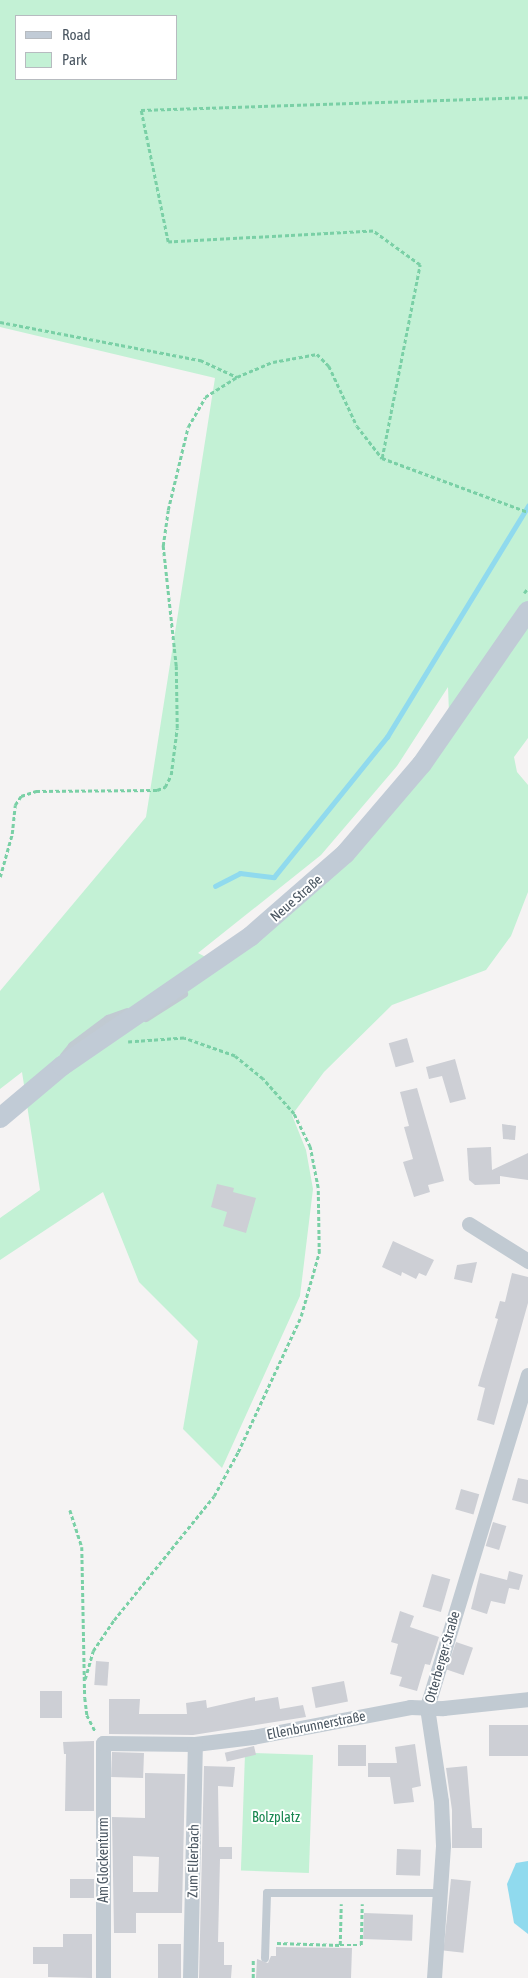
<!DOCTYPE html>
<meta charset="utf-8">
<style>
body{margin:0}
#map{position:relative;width:528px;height:1978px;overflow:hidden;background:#f5f3f3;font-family:"Asap Condensed",sans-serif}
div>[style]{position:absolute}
.green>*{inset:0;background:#c3f1d5;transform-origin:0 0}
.water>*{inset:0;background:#90daee}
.stream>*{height:4.5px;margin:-2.25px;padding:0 2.25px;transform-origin:2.25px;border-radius:2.25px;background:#90daee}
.building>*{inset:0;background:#cdcfd5;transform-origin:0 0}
.path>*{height:2.5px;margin-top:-1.25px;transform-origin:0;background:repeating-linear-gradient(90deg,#7ad0a6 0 4px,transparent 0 6.5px)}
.service>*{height:8px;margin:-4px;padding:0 4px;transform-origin:4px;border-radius:4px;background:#c1cad2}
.minor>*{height:15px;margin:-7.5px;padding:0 7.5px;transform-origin:7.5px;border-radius:7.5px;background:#c1cad2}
.secondary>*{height:20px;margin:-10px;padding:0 10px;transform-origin:10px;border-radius:10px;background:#c1cbd6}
span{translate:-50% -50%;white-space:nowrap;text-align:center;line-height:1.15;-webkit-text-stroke:4px #fff;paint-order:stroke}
.street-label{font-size:14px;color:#4a5661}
.park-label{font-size:14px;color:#17864f}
.legend{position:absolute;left:15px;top:15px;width:162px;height:65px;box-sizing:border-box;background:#fff;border:1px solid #b7bbc0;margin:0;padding:6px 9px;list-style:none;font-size:15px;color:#4a5661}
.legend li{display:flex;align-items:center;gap:10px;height:25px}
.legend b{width:25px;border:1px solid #b7bbc0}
</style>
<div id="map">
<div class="green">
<div style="clip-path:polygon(evenodd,0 0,528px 0,528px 738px,514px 757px,517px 772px,528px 785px,528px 892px,511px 936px,486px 970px,392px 1005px,324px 1072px,292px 1115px,306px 1150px,313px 1189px,300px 1296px,222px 1468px,183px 1429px,198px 1341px,139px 1282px,103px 1192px,0 1260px,0 1218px,40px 1190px,22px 1072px,0 1089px,0 991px,146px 817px,215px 378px,0 327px,0 0,16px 16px,176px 16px,176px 79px,16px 79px,16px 16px,0 0,448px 687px,450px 739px,221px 965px,198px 953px,321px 855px,397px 766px,448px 687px)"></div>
<div style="left:313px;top:1755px;width:118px;height:68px;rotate:92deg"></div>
</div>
<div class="water">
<div style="clip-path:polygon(528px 1861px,528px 1934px,514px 1923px,507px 1884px,516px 1863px)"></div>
</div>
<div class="stream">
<div style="left:215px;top:886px;width:28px;rotate:-27deg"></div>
<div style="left:240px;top:873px;width:34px;rotate:7deg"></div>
<div style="left:274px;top:877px;width:180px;rotate:-51.1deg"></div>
<div style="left:387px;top:737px;width:271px;rotate:-58.6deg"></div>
</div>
<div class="building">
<div style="left:407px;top:1038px;width:25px;height:19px;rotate:74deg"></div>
<div style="clip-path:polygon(455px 1059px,466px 1099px,450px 1103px,442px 1076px,429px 1079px,426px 1067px)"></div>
<div style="clip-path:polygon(417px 1088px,444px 1181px,428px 1185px,430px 1192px,414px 1197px,403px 1162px,413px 1159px,404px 1127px,409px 1126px,400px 1092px)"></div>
<div style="clip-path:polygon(502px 1124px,516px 1126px,515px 1140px,503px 1139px)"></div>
<div style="clip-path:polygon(491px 1147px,492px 1170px,528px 1153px,528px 1180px,500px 1176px,500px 1184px,475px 1185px,469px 1180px,467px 1148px)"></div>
<div style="clip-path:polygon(217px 1184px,234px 1188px,233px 1192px,256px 1198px,246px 1233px,223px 1226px,227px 1212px,211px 1207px)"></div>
<div style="clip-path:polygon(393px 1241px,434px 1260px,426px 1276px,419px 1273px,416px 1279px,402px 1272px,401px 1276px,382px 1267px)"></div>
<div style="clip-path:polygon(477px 1262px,472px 1283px,454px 1279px,457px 1265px)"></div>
<div style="clip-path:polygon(512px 1273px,528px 1277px,528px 1303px,494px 1425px,477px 1420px,485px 1388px,478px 1386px,498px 1319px,495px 1318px,500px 1301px,505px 1302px)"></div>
<div style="clip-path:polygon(518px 1478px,528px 1480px,528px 1504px,512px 1500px)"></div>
<div style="left:461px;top:1489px;width:19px;height:21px;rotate:16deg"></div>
<div style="left:493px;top:1522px;width:14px;height:25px;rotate:17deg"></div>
<div style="clip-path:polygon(509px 1571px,523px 1575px,519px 1590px,509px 1588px,505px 1604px,491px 1601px,487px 1614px,471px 1609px,480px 1573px,507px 1580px)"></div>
<div style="left:432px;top:1574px;width:19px;height:34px;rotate:16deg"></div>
<div style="clip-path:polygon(400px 1611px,414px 1616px,410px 1627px,439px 1637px,430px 1665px,425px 1664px,417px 1691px,399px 1686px,402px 1677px,390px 1674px,398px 1644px,391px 1642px)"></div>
<div style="left:456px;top:1642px;width:18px;height:29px;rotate:19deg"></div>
<div style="left:96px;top:1661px;width:13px;height:24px;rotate:4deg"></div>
<div style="left:344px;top:1681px;width:21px;height:33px;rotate:79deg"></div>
<div style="left:40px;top:1691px;width:22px;height:27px"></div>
<div style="clip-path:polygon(255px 1697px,255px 1701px,278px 1697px,280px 1709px,303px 1705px,306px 1717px,193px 1735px,109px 1734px,109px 1699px,140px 1699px,139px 1714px,187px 1714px,186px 1703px,206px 1700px,207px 1708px)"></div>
<div style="left:528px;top:1725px;width:31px;height:39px;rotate:90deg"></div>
<div style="clip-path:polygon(94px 1741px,94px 1811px,65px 1811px,66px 1754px,64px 1754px,63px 1742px)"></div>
<div style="clip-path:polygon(415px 1744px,421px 1786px,412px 1788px,414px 1802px,394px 1804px,390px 1777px,368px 1777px,368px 1763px,397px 1763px,395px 1747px)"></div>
<div style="left:366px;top:1745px;width:21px;height:28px;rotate:90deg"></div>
<div style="left:254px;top:1746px;width:9px;height:30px;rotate:77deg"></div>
<div style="left:112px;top:1752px;width:32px;height:25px;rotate:2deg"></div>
<div style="clip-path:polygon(204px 1766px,235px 1767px,233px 1787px,218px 1786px,219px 1847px,232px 1847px,232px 1859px,220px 1859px,218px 1942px,224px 1942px,224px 1965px,232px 1965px,231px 1978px,199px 1978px)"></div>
<div style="clip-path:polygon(467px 1766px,472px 1828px,482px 1828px,482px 1848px,452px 1848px,452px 1810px,446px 1768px)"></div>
<div style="clip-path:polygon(evenodd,145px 1773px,185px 1774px,182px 1913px,136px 1913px,136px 1933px,114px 1933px,112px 1817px,145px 1818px,145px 1773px,133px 1856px,159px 1857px,158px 1892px,133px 1892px,133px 1856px)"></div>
<div style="left:397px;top:1849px;width:24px;height:26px;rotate:2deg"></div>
<div style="left:70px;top:1879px;width:24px;height:19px"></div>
<div style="left:451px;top:1879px;width:20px;height:72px;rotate:6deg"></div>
<div style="left:364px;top:1913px;width:49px;height:26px;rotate:2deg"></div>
<div style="clip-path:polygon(63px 1934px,92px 1934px,92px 1978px,48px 1977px,48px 1964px,33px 1964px,33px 1947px,63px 1947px)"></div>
<div style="left:158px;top:1944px;width:23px;height:34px"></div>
<div style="clip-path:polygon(276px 1947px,352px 1948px,351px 1978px,256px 1978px,257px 1959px,268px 1963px,271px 1956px,276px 1956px)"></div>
</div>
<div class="path">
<div style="left:0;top:322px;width:204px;rotate:10.8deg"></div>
<div style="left:200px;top:360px;width:41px;rotate:24.7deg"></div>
<div style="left:237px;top:377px;width:39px;rotate:-23deg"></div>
<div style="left:273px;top:362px;width:45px;rotate:-10.3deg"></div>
<div style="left:317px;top:354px;width:17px;rotate:45deg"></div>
<div style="left:329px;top:366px;width:66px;rotate:65deg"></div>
<div style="left:357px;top:426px;width:41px;rotate:52deg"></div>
<div style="left:382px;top:458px;width:156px;rotate:20.3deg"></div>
<div style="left:382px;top:458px;width:197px;rotate:-78.9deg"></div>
<div style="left:420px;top:265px;width:58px;rotate:-144.1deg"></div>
<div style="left:373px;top:231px;width:205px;rotate:176.9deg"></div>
<div style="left:168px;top:242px;width:135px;rotate:-101.6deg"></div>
<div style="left:141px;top:110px;width:387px;rotate:-1.9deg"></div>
<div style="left:524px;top:593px;width:6px;rotate:-51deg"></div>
<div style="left:0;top:877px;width:45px;rotate:-74.4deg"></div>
<div style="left:12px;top:834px;width:29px;rotate:-84deg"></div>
<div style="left:15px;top:805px;width:11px;rotate:-56deg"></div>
<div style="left:21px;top:796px;width:16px;rotate:-18deg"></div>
<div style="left:36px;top:791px;width:121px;rotate:-0.5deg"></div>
<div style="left:157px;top:790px;width:9px;rotate:-21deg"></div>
<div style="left:165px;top:787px;width:13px;rotate:-63deg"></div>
<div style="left:171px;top:775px;width:47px;rotate:-82.7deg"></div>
<div style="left:177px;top:728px;width:62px;rotate:-90.9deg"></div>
<div style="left:176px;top:666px;width:121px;rotate:-96.2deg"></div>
<div style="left:163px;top:546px;width:36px;rotate:-82deg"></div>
<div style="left:168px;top:510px;width:85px;rotate:-76.5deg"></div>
<div style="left:188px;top:427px;width:34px;rotate:-60deg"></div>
<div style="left:205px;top:397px;width:38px;rotate:-32deg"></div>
<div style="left:70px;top:1510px;width:39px;rotate:72deg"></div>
<div style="left:82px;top:1547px;width:151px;rotate:88.9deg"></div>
<div style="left:85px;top:1698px;width:17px;rotate:83deg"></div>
<div style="left:87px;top:1715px;width:18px;rotate:63deg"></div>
<div style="left:85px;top:1679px;width:29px;rotate:-74deg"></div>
<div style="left:93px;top:1651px;width:37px;rotate:-56deg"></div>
<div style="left:114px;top:1620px;width:159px;rotate:-51.1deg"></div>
<div style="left:214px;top:1496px;width:50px;rotate:-61.4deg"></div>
<div style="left:238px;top:1452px;width:150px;rotate:-65.1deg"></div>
<div style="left:301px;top:1316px;width:66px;rotate:-74.1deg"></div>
<div style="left:319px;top:1253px;width:65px;rotate:-90.9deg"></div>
<div style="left:318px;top:1188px;width:42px;rotate:-101deg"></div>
<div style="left:310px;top:1147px;width:37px;rotate:-116deg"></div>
<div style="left:294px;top:1114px;width:47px;rotate:-131.5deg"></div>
<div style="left:263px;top:1079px;width:36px;rotate:-141deg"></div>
<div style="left:235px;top:1056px;width:54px;rotate:-160.6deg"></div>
<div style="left:184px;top:1038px;width:56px;rotate:175.9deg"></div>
<div style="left:277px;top:1943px;width:63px;rotate:1.8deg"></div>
<div style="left:340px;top:1945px;width:41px;rotate:-88.6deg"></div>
<div style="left:340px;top:1945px;width:21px"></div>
<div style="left:361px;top:1945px;width:41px;rotate:-88.6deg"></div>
<div style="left:253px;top:1978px;width:18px;rotate:-90deg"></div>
</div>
<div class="service">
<div style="left:146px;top:1018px;width:45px;rotate:-32.3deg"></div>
<div style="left:64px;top:1056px;width:13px;rotate:-51deg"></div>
<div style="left:72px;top:1046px;width:45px;rotate:-36.9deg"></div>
<div style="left:108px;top:1019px;width:20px;rotate:-20deg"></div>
<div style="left:265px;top:1958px;width:65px;rotate:-88.2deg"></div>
<div style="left:267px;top:1893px;width:173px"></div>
</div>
<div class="minor">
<div style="left:469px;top:1224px;width:70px;rotate:32.1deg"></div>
<div style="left:103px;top:1978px;width:235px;rotate:-90deg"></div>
<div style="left:103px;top:1743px;width:92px;rotate:0.6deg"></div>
<div style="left:195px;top:1744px;width:58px;rotate:-6.9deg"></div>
<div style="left:253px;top:1737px;width:160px;rotate:-10.8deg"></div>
<div style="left:410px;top:1707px;width:33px;rotate:2deg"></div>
<div style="left:443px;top:1708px;width:85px;rotate:-6deg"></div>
<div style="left:190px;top:1978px;width:234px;rotate:-88.8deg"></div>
<div style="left:434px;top:1978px;width:133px;rotate:-86.1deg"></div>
<div style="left:443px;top:1845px;width:44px;rotate:-92.6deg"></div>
<div style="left:441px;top:1801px;width:95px;rotate:-98.5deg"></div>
<div style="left:427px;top:1707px;width:347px;rotate:-73.1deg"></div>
</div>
<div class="secondary">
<div style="left:0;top:1118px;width:81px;rotate:-40deg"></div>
<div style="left:62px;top:1066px;width:229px;rotate:-34.5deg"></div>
<div style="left:251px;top:936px;width:125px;rotate:-41.1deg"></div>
<div style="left:345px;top:854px;width:118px;rotate:-49.5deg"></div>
<div style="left:422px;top:764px;width:186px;rotate:-55.3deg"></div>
</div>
<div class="street-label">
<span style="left:296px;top:898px;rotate:-41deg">Neue Straße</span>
<span style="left:442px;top:1657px;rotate:-74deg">Otterberger Straße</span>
<span style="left:316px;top:1725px;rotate:-11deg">Ellenbrunnerstraße</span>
<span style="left:103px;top:1860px;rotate:-90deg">Am Glockenturm</span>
<span style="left:193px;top:1861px;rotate:-89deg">Zum Ellerbach</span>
</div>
<div class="park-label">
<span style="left:276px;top:1817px">Bolzplatz</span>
</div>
<ul class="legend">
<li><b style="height:6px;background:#c1cbd6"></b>Road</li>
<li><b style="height:14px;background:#c3f1d5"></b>Park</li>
</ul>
</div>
